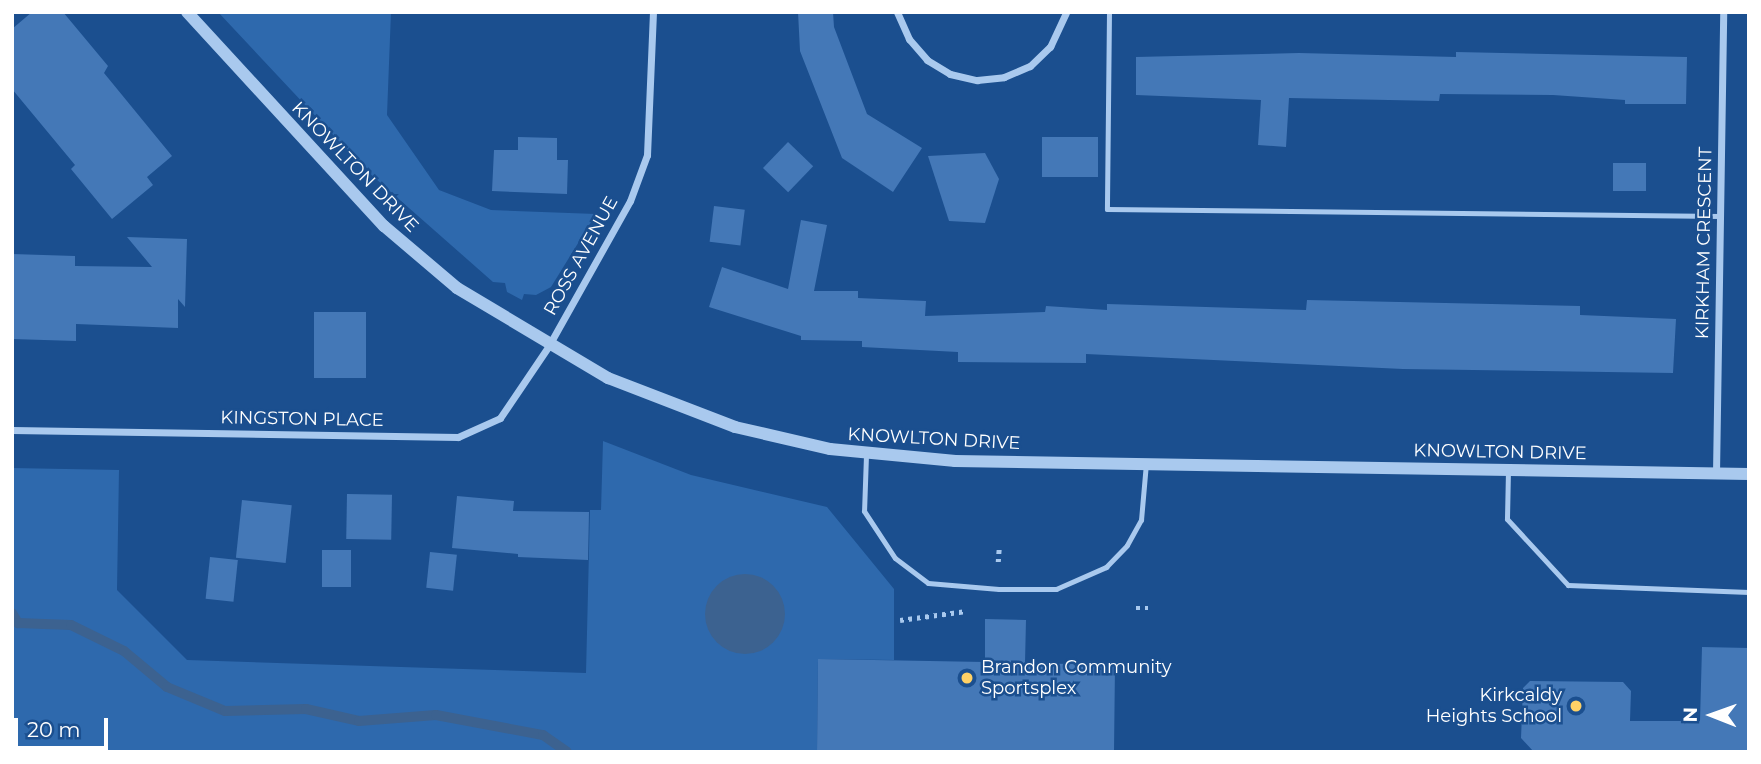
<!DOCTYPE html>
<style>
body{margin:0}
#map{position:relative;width:1761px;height:764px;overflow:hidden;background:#1b4f8f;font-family:Montserrat,sans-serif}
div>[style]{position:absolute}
.green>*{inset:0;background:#2e69ad}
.water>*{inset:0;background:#3c6290}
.round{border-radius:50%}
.stream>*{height:10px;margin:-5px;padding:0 5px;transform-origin:5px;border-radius:5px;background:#3c6290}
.building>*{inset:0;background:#4478b7;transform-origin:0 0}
.path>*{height:4.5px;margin-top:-2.25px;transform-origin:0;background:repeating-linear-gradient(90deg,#a9c9ee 0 3.5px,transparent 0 8.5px)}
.service>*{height:5px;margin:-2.5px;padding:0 2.5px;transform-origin:2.5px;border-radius:2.5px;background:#a9c9ee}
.minor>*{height:7px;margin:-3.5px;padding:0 3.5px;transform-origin:3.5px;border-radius:3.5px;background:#a9c9ee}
.tertiary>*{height:12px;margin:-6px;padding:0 6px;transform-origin:6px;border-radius:6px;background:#a9c9ee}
.dots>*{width:19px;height:19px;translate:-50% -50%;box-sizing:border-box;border:4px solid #1b4f8f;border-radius:50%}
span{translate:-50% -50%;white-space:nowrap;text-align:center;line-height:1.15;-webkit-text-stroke:5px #1b4f8f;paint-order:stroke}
.street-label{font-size:18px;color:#fff}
.poi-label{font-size:18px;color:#fff}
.left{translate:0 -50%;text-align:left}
.right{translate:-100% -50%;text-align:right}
.frame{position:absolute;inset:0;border:14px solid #fff;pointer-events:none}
.north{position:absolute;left:1677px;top:680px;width:70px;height:70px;-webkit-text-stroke:5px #1b4f8f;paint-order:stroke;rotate:271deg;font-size:19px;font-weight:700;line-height:28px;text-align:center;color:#fff}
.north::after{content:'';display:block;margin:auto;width:24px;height:32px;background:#fff;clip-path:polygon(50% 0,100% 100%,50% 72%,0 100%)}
.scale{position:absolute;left:14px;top:718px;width:94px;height:32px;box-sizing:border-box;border:4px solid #fff;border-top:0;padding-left:9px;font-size:21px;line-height:24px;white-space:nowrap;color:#fff;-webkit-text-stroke:5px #1b4f8f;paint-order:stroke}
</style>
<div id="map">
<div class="green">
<div style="clip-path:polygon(218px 12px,391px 12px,387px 115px,439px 190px,491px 210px,596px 214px,551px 287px,536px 295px,524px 294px,522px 300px,507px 292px,505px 283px,493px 282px,367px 171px)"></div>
<div style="clip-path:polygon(603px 441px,691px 475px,827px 507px,894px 589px,894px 660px,818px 659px,817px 752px,12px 752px,12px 468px,119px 470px,117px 590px,187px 660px,586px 673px,590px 510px,601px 510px)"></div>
</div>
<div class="water">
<div class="round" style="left:705px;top:574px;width:80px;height:80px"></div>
</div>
<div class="stream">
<div style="left:12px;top:613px;width:12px;rotate:59deg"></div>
<div style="left:18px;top:623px;width:53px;rotate:2.2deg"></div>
<div style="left:71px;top:625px;width:59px;rotate:26.1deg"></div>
<div style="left:124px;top:651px;width:56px;rotate:39.9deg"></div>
<div style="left:167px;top:687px;width:63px;rotate:22.5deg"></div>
<div style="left:225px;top:711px;width:81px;rotate:-1.4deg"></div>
<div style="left:306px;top:709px;width:54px;rotate:12.8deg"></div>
<div style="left:359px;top:721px;width:77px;rotate:-4.5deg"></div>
<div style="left:436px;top:715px;width:109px;rotate:10.6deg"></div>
<div style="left:543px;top:735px;width:29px;rotate:35deg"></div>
</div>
<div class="building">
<div style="clip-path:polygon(32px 12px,63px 12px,108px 66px,104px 73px,172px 156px,147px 177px,153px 185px,112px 219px,71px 169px,75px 165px,12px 89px,12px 29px)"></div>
<div style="clip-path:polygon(798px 12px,833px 12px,834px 27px,867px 114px,922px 148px,893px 192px,842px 158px,800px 51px)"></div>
<div style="clip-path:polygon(1456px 52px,1687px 57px,1686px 104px,1625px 104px,1625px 100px,1553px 95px,1440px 94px,1439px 101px,1289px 98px,1286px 147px,1258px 145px,1261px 100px,1136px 95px,1136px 57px,1299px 53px,1456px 57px)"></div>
<div style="clip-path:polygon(518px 137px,557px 138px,557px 160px,568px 160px,567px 194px,492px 191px,494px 150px,518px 150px)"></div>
<div style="left:1042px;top:137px;width:56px;height:40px"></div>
<div style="left:788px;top:142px;width:35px;height:36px;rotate:44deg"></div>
<div style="clip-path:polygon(985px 153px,999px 179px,985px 223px,949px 221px,928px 156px)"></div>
<div style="left:1613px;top:163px;width:33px;height:28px"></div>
<div style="left:714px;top:206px;width:31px;height:36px;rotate:7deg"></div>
<div style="clip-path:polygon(801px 220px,827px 225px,814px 291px,858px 291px,858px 298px,926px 301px,925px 316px,1045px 312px,1046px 306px,1107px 310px,1107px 304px,1306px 310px,1307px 300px,1580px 306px,1580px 315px,1676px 319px,1673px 373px,1403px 369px,1086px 354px,1086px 363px,958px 362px,958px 352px,862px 347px,862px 341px,801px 340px,801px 336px,709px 307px,722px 267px,788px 289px)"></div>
<div style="clip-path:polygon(127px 237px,187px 239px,185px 307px,178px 299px,178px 328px,76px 324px,76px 341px,12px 339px,12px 254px,75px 256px,75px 266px,152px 267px)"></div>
<div style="left:314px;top:312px;width:52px;height:66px"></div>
<div style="left:347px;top:494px;width:45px;height:45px;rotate:1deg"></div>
<div style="clip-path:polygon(457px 496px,514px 501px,513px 511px,589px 512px,588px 560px,518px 557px,518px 554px,452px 548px)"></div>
<div style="left:242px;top:500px;width:50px;height:58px;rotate:6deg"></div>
<div style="left:322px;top:550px;width:29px;height:37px"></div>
<div style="left:430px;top:552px;width:27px;height:36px;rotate:6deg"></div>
<div style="left:210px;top:557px;width:28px;height:42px;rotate:6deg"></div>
<div style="clip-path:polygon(985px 619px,1026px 620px,1025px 663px,1115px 665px,1114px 752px,817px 752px,818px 659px,985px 662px)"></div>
<div style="clip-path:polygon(1702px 647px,1749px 648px,1749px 752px,1534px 752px,1521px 738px,1523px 688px,1530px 681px,1623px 682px,1631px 691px,1630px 721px,1700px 721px)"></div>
</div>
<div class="path">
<div style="left:998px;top:562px;width:15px;rotate:-86deg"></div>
<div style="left:1136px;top:608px;width:12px"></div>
<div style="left:900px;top:620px;width:67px;rotate:-7.8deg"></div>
</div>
<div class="service">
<div style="left:1109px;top:12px;width:197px;rotate:90.6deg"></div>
<div style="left:1107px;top:209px;width:613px;rotate:0.65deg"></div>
<div style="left:866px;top:455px;width:56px;rotate:92deg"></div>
<div style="left:864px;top:511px;width:56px;rotate:56.6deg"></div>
<div style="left:895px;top:558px;width:41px;rotate:37.1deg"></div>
<div style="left:928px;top:583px;width:71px;rotate:4.8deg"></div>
<div style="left:999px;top:589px;width:57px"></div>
<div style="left:1056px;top:589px;width:55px;rotate:-23.7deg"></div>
<div style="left:1106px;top:567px;width:30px;rotate:-46deg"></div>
<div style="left:1127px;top:545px;width:29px;rotate:-61deg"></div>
<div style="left:1141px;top:520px;width:57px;rotate:-85deg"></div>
<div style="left:1508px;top:470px;width:49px;rotate:91.2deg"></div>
<div style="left:1507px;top:519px;width:90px;rotate:47.3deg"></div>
<div style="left:1568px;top:585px;width:181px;rotate:2.2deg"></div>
</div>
<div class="minor">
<div style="left:897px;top:12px;width:30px;rotate:66deg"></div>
<div style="left:909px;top:39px;width:28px;rotate:49deg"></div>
<div style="left:927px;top:60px;width:27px;rotate:31deg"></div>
<div style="left:950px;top:74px;width:28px;rotate:13deg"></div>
<div style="left:977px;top:80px;width:27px;rotate:-6deg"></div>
<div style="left:1004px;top:77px;width:28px;rotate:-23deg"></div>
<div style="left:1030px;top:66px;width:28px;rotate:-44deg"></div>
<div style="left:1050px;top:47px;width:38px;rotate:-65deg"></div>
<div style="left:12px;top:430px;width:446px;rotate:0.9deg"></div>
<div style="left:458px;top:437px;width:46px;rotate:-24.3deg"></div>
<div style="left:500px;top:418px;width:86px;rotate:-55.9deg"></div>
<div style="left:548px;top:347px;width:167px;rotate:-60.7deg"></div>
<div style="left:630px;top:201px;width:49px;rotate:-69.7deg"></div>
<div style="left:647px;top:155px;width:143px;rotate:-87.6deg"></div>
<div style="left:1716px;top:473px;width:461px;rotate:-89.1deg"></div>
</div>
<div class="tertiary">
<div style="left:187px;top:12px;width:291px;rotate:47.4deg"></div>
<div style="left:384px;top:226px;width:96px;rotate:40.3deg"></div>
<div style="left:457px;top:288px;width:176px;rotate:30.8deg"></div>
<div style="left:608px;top:378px;width:136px;rotate:21.1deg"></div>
<div style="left:735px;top:427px;width:98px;rotate:13deg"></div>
<div style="left:830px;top:449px;width:126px;rotate:5.5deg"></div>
<div style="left:955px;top:461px;width:794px;rotate:0.94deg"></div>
</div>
<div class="dots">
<div style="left:967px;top:678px;background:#ffd166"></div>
<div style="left:1576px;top:706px;background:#ffd166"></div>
</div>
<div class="street-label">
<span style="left:355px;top:167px;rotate:46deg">KNOWLTON DRIVE</span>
<span style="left:1704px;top:243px;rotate:-89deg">KIRKHAM CRESCENT</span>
<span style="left:581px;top:256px;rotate:-61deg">ROSS AVENUE</span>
<span style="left:302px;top:419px;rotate:1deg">KINGSTON PLACE</span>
<span style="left:934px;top:439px;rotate:3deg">KNOWLTON DRIVE</span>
<span style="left:1500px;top:452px;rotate:1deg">KNOWLTON DRIVE</span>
</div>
<div class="poi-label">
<span class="left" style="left:981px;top:678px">Brandon Community<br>Sportsplex</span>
<span class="right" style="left:1562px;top:706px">Kirkcaldy<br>Heights School</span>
</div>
<div class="frame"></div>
<div class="north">N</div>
<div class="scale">20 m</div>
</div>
